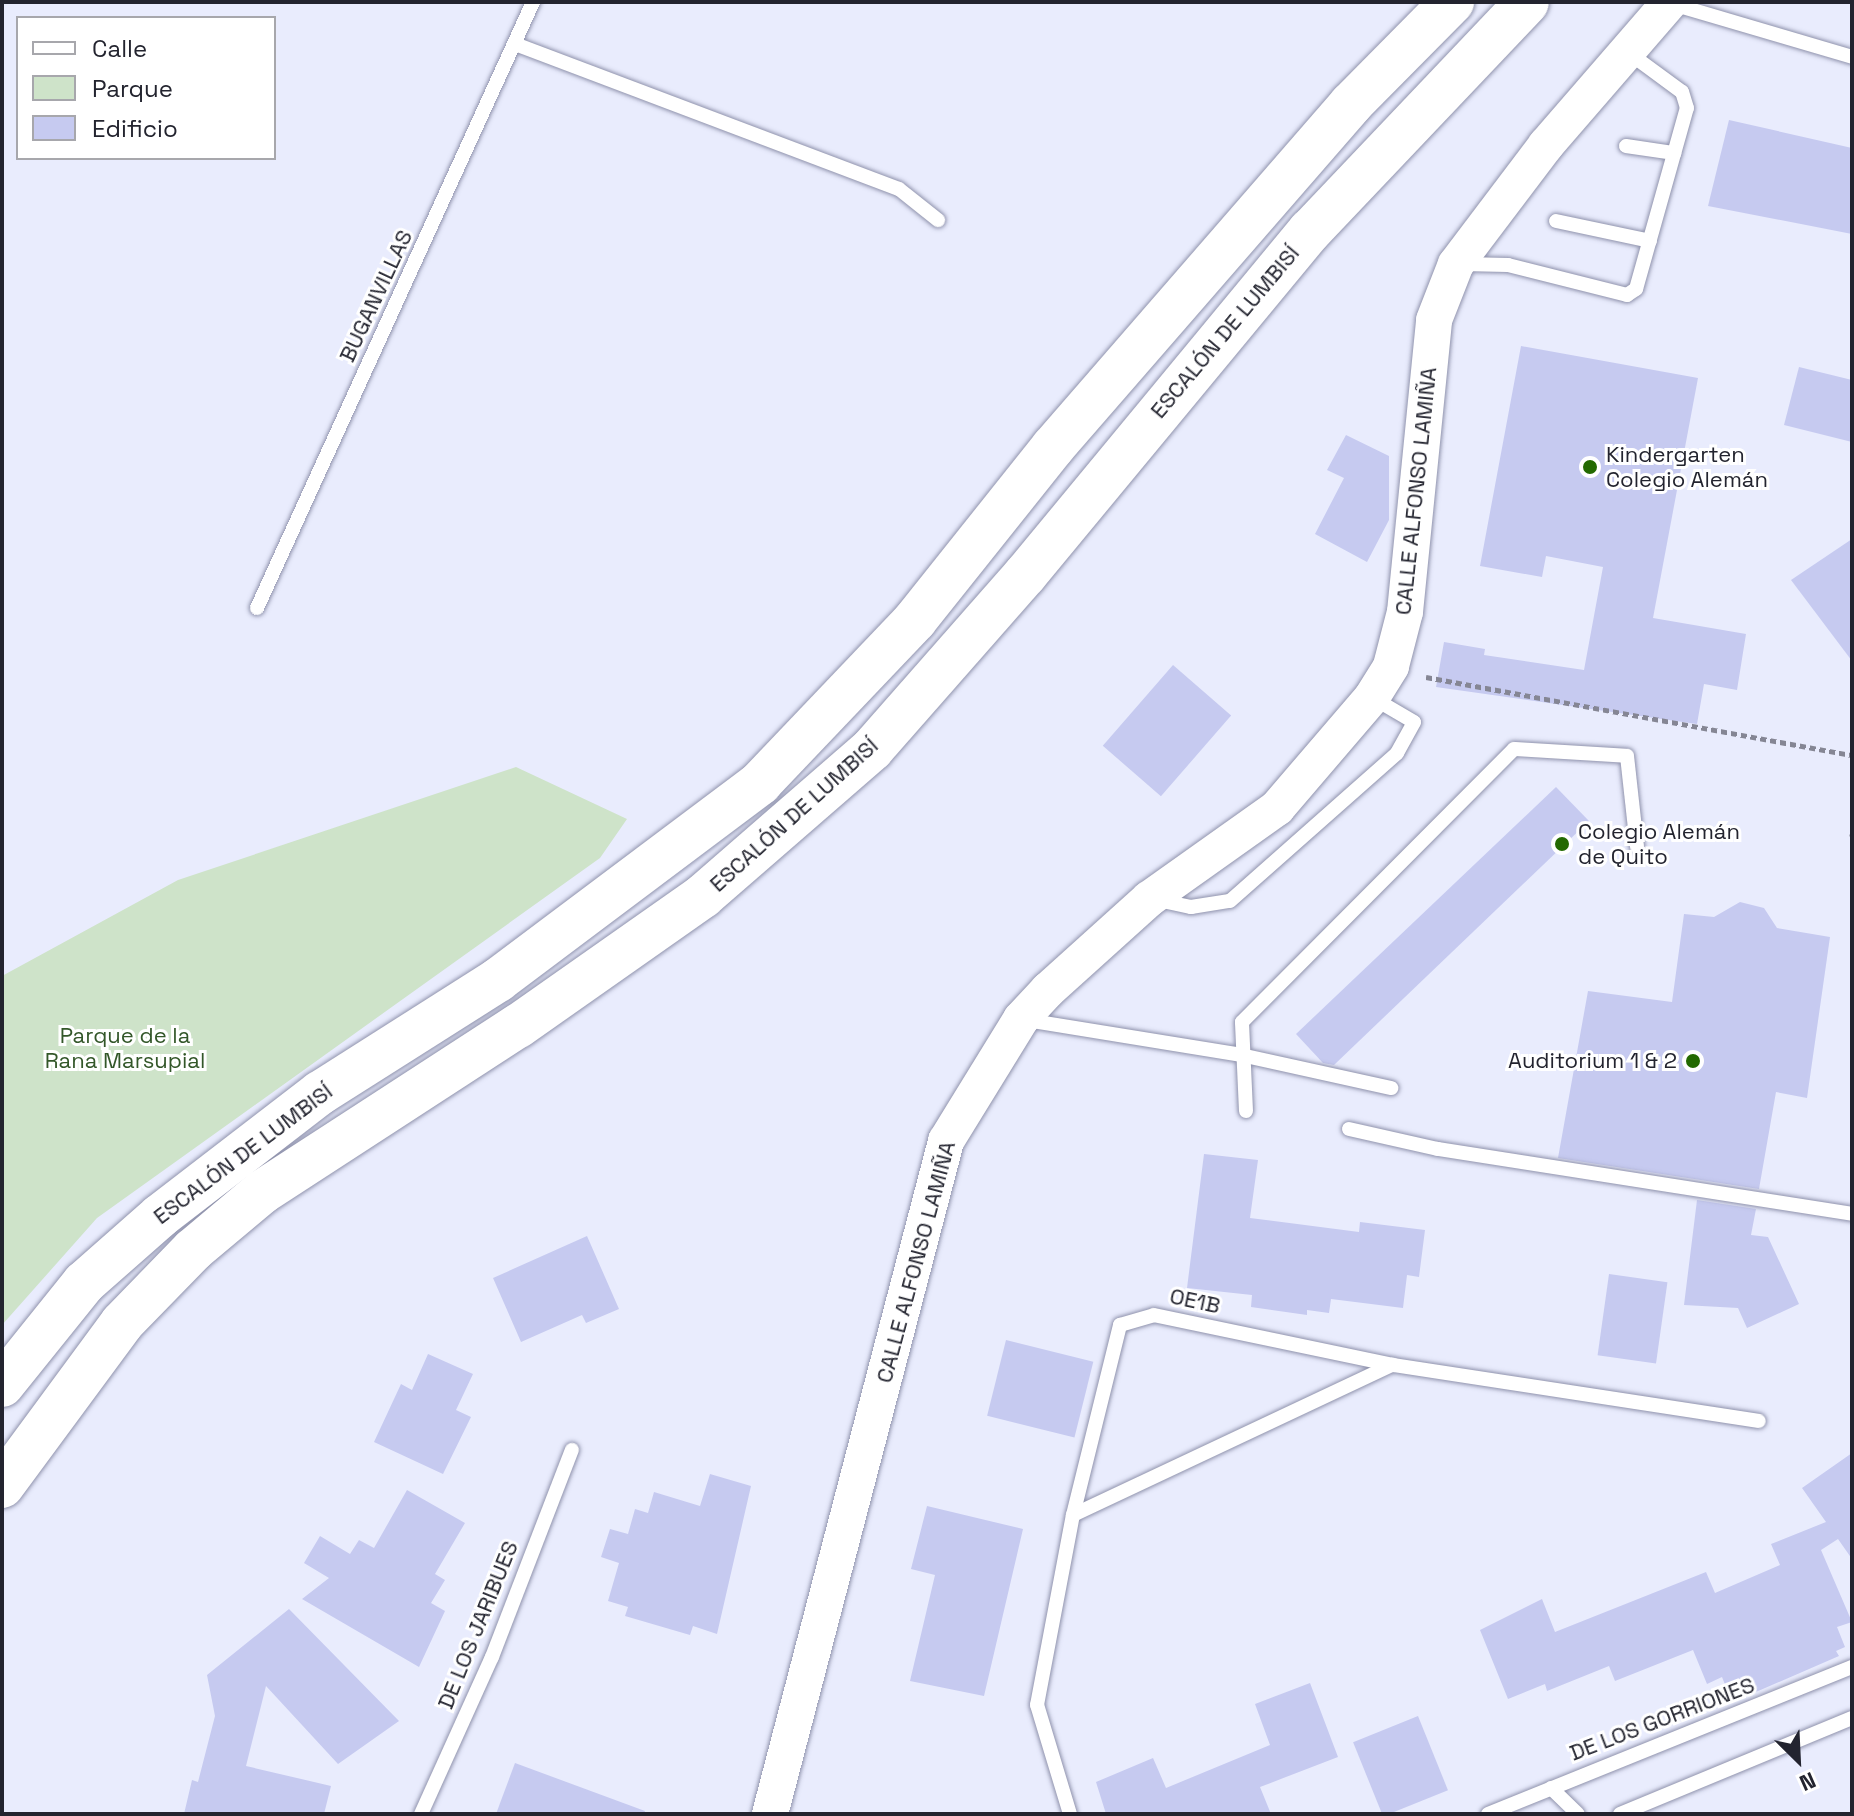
<!DOCTYPE html>
<meta charset="utf-8">
<style>
body{margin:0}
#map{position:relative;width:1854px;height:1816px;overflow:hidden;background:#e9ecfd;font-family:"Space Grotesk",sans-serif}
div>[style]{position:absolute}
.green>*{inset:0;background:#cee3c9}
.building>*{inset:0;background:#c6caf0;transform-origin:0 0}
.path>*{height:5px;margin-top:-2.5px;transform-origin:0;background:repeating-linear-gradient(90deg,#858694 0 6px,transparent 0 10px)}
.roads{filter:drop-shadow(0 0 2px #8f92ac) drop-shadow(0 0 2px #8f92ac)}
.service>*{height:14px;margin:-7px;padding:0 7px;transform-origin:7px;border-radius:7px;background:#fff}
.tertiary>*{height:36px;margin:-18px;padding:0 18px;transform-origin:18px;border-radius:18px;background:#fff}
.primary>*{height:44px;margin:-22px;padding:0 22px;transform-origin:22px;border-radius:22px;background:#fff}
.dots>*{width:22px;height:22px;translate:-50% -50%;box-sizing:border-box;border:4px solid #fff;border-radius:50%}
span{translate:-50% -50%;white-space:nowrap;text-align:center;line-height:1.15;-webkit-text-stroke:6px #fff;paint-order:stroke}
.street-label{font-size:22px;color:#23242f}
.poi-label{font-size:22px;color:#23242f}
.left{translate:0 -50%;text-align:left}
.right{translate:-100% -50%;text-align:right}
.park-label{font-size:22px;color:#335729}
.frame{position:absolute;inset:0;border:4px solid #23242f;pointer-events:none}
.legend{position:absolute;left:16px;top:16px;width:260px;height:144px;box-sizing:border-box;background:#fff;border:2px solid #a7a7ac;margin:0;padding:10px 14px;list-style:none;font-size:24px;color:#23242f}
.legend li{display:flex;align-items:center;gap:16px;height:40px}
.legend b{width:40px;border:2px solid #a7a7ac}
.north{position:absolute;left:1758px;top:1720px;width:80px;height:80px;-webkit-text-stroke:6px #fff;paint-order:stroke;rotate:156deg;font-size:22px;font-weight:700;line-height:32px;text-align:center;color:#23242f}
.north::after{content:'';display:block;margin:auto;width:28px;height:36px;background:#23242f;clip-path:polygon(50% 0,100% 100%,50% 72%,0 100%)}
</style>
<div id="map">
<div class="green">
<div style="clip-path:polygon(516px 767px,627px 819px,600px 858px,97px 1218px,2px 1325px,2px 976px,178px 880px)"></div>
</div>
<div class="building">
<div style="clip-path:polygon(1729px 120px,1852px 148px,1852px 234px,1708px 206px)"></div>
<div style="clip-path:polygon(1521px 346px,1698px 378px,1653px 618px,1746px 634px,1737px 690px,1704px 684px,1697px 724px,1436px 687px,1444px 642px,1485px 649px,1484px 655px,1584px 670px,1603px 567px,1546px 556px,1542px 577px,1480px 566px)"></div>
<div style="clip-path:polygon(1799px 367px,1852px 380px,1852px 442px,1784px 425px)"></div>
<div style="clip-path:polygon(1346px 435px,1389px 456px,1389px 520px,1367px 562px,1315px 534px,1344px 478px,1327px 470px)"></div>
<div style="clip-path:polygon(1852px 539px,1852px 661px,1791px 580px)"></div>
<div style="left:1173px;top:665px;width:77px;height:107px;rotate:41deg"></div>
<div style="clip-path:polygon(1556px 787px,1589px 821px,1334px 1065px,1323px 1063px,1296px 1034px)"></div>
<div style="clip-path:polygon(1740px 902px,1764px 908px,1777px 928px,1830px 937px,1807px 1098px,1776px 1092px,1759px 1189px,1558px 1158px,1588px 991px,1672px 1002px,1684px 914px,1714px 917px)"></div>
<div style="clip-path:polygon(1204px 1154px,1258px 1160px,1250px 1218px,1359px 1232px,1360px 1222px,1425px 1230px,1419px 1277px,1407px 1275px,1403px 1308px,1331px 1299px,1329px 1313px,1307px 1310px,1307px 1315px,1251px 1307px,1252px 1295px,1187px 1288px)"></div>
<div style="clip-path:polygon(1697px 1200px,1756px 1209px,1751px 1235px,1768px 1237px,1799px 1304px,1747px 1328px,1738px 1308px,1684px 1305px)"></div>
<div style="clip-path:polygon(587px 1236px,619px 1309px,586px 1323px,582px 1315px,521px 1342px,493px 1278px)"></div>
<div style="left:1609px;top:1274px;width:59px;height:82px;rotate:8deg"></div>
<div style="left:1006px;top:1340px;width:90px;height:78px;rotate:14deg"></div>
<div style="clip-path:polygon(428px 1354px,473px 1374px,456px 1410px,471px 1417px,443px 1474px,374px 1442px,401px 1384px,412px 1390px)"></div>
<div style="clip-path:polygon(1852px 1453px,1852px 1559px,1838px 1539px,1821px 1550px,1852px 1622px,1837px 1627px,1845px 1647px,1836px 1651px,1839px 1656px,1742px 1698px,1739px 1693px,1730px 1697px,1722px 1677px,1707px 1684px,1693px 1650px,1615px 1681px,1609px 1666px,1547px 1691px,1545px 1684px,1508px 1699px,1480px 1630px,1542px 1599px,1555px 1632px,1706px 1572px,1715px 1593px,1780px 1565px,1771px 1544px,1826px 1522px,1802px 1488px)"></div>
<div style="clip-path:polygon(710px 1474px,751px 1486px,717px 1634px,693px 1626px,690px 1635px,625px 1616px,628px 1607px,608px 1601px,619px 1563px,601px 1557px,610px 1529px,628px 1534px,635px 1509px,648px 1513px,654px 1492px,700px 1506px)"></div>
<div style="clip-path:polygon(407px 1490px,465px 1523px,435px 1574px,445px 1580px,431px 1603px,445px 1611px,419px 1667px,302px 1599px,329px 1578px,304px 1563px,320px 1536px,350px 1554px,359px 1540px,374px 1548px)"></div>
<div style="clip-path:polygon(927px 1506px,1023px 1529px,984px 1696px,910px 1681px,935px 1575px,911px 1569px)"></div>
<div style="clip-path:polygon(289px 1609px,399px 1721px,338px 1764px,266px 1686px,246px 1766px,331px 1786px,324px 1814px,184px 1814px,192px 1780px,198px 1782px,215px 1716px,207px 1675px)"></div>
<div style="clip-path:polygon(1310px 1683px,1338px 1757px,1260px 1787px,1271px 1814px,1106px 1814px,1096px 1782px,1153px 1758px,1166px 1788px,1270px 1745px,1255px 1704px)"></div>
<div style="left:1418px;top:1716px;width:80px;height:70px;rotate:68deg"></div>
<div style="clip-path:polygon(515px 1763px,645px 1811px,644px 1814px,496px 1814px)"></div>
</div>
<div class="path">
<div style="left:1426px;top:677px;width:433px;rotate:10.4deg"></div>
<div style="left:1852px;top:834px;width:2px;rotate:90deg"></div>
</div>
<div class="roads">
<div class="service">
<div style="left:1669px;top:3px;width:191px;rotate:16.4deg"></div>
<div style="left:515px;top:44px;width:410px;rotate:20.7deg"></div>
<div style="left:899px;top:189px;width:50px;rotate:38.5deg"></div>
<div style="left:1626px;top:146px;width:49px;rotate:8.3deg"></div>
<div style="left:1556px;top:221px;width:96px;rotate:12deg"></div>
<div style="left:1462px;top:264px;width:46px;rotate:1.2deg"></div>
<div style="left:1508px;top:265px;width:123px;rotate:14.1deg"></div>
<div style="left:1627px;top:295px;width:11px;rotate:-34deg"></div>
<div style="left:1636px;top:289px;width:188px;rotate:-74.3deg"></div>
<div style="left:1687px;top:108px;width:17px;rotate:-107deg"></div>
<div style="left:1682px;top:92px;width:66px;rotate:-143.7deg"></div>
<div style="left:257px;top:608px;width:666px;rotate:-65.51deg"></div>
<div style="left:1158px;top:900px;width:34px;rotate:12deg"></div>
<div style="left:1191px;top:907px;width:39px;rotate:-9deg"></div>
<div style="left:1230px;top:901px;width:223px;rotate:-41.5deg"></div>
<div style="left:1397px;top:753px;width:35px;rotate:-61deg"></div>
<div style="left:1414px;top:722px;width:48px;rotate:-149.7deg"></div>
<div style="left:1026px;top:1020px;width:218px;rotate:9.2deg"></div>
<div style="left:1241px;top:1055px;width:154px;rotate:12.4deg"></div>
<div style="left:1246px;top:1111px;width:89px;rotate:-92.6deg"></div>
<div style="left:1242px;top:1022px;width:385px;rotate:-45.1deg"></div>
<div style="left:1514px;top:749px;width:113px;rotate:3.5deg"></div>
<div style="left:1627px;top:756px;width:91px;rotate:83.7deg"></div>
<div style="left:1349px;top:1129px;width:91px;rotate:12.7deg"></div>
<div style="left:1438px;top:1149px;width:419px;rotate:8.9deg"></div>
<div style="left:1073px;top:1515px;width:353px;rotate:-25.2deg"></div>
<div style="left:1551px;top:1788px;width:37px;rotate:44deg"></div>
<div style="left:421px;top:1814px;width:172px;rotate:-65.7deg"></div>
<div style="left:492px;top:1657px;width:222px;rotate:-68.9deg"></div>
<div style="left:1070px;top:1814px;width:114px;rotate:-106.8deg"></div>
<div style="left:1037px;top:1705px;width:193px;rotate:-79.3deg"></div>
<div style="left:1073px;top:1515px;width:196px;rotate:-76.1deg"></div>
<div style="left:1120px;top:1325px;width:35px;rotate:-16deg"></div>
<div style="left:1154px;top:1315px;width:244px;rotate:11.8deg"></div>
<div style="left:1393px;top:1365px;width:370px;rotate:8.7deg"></div>
<div style="left:1488px;top:1814px;width:393px;rotate:-22deg"></div>
<div style="left:1620px;top:1814px;width:251px;rotate:-22.5deg"></div>
</div>
<div class="tertiary">
<div style="left:770px;top:1814px;width:696px;rotate:-75.34deg"></div>
<div style="left:946px;top:1141px;width:143px;rotate:-58.4deg"></div>
<div style="left:1021px;top:1019px;width:40px;rotate:-47deg"></div>
<div style="left:1048px;top:990px;width:136px;rotate:-42deg"></div>
<div style="left:1149px;top:899px;width:157px;rotate:-35.4deg"></div>
<div style="left:1277px;top:808px;width:146px;rotate:-49.4deg"></div>
<div style="left:1372px;top:697px;width:36px;rotate:-58deg"></div>
<div style="left:1391px;top:666px;width:56px;rotate:-75.5deg"></div>
<div style="left:1405px;top:612px;width:293px;rotate:-84.3deg"></div>
<div style="left:1434px;top:320px;width:60px;rotate:-68.6deg"></div>
<div style="left:1456px;top:264px;width:149px;rotate:-52.9deg"></div>
<div style="left:1546px;top:145px;width:189px;rotate:-49.1deg"></div>
</div>
<div class="primary">
<div style="left:2px;top:1385px;width:131px;rotate:-51.2deg"></div>
<div style="left:84px;top:1283px;width:101px;rotate:-41.4deg"></div>
<div style="left:160px;top:1216px;width:202px;rotate:-37.6deg"></div>
<div style="left:320px;top:1093px;width:211px;rotate:-32.4deg"></div>
<div style="left:498px;top:980px;width:328px;rotate:-36.9deg"></div>
<div style="left:760px;top:783px;width:225px;rotate:-46.4deg"></div>
<div style="left:915px;top:620px;width:221px;rotate:-51.4deg"></div>
<div style="left:1053px;top:447px;width:454px;rotate:-49deg"></div>
<div style="left:1351px;top:104px;width:144px;rotate:-45.3deg"></div>
<div style="left:2px;top:1486px;width:202px;rotate:-53.6deg"></div>
<div style="left:122px;top:1323px;width:102px;rotate:-45.8deg"></div>
<div style="left:193px;top:1250px;width:90px;rotate:-40deg"></div>
<div style="left:262px;top:1192px;width:305px;rotate:-33deg"></div>
<div style="left:518px;top:1026px;width:226px;rotate:-35.1deg"></div>
<div style="left:703px;top:896px;width:224px;rotate:-41deg"></div>
<div style="left:872px;top:749px;width:232px;rotate:-48.7deg"></div>
<div style="left:1025px;top:575px;width:447px;rotate:-50.4deg"></div>
<div style="left:1310px;top:231px;width:315px;rotate:-46.5deg"></div>
</div>
</div>
<div class="dots">
<div style="left:1590px;top:467px;background:#236901"></div>
<div style="left:1562px;top:844px;background:#236901"></div>
<div style="left:1693px;top:1061px;background:#236901"></div>
</div>
<div class="street-label">
<span style="left:376px;top:296px;rotate:-65deg">BUGANVILLAS</span>
<span style="left:1225px;top:332px;rotate:-50deg">ESCALÓN DE LUMBISÍ</span>
<span style="left:1416px;top:491px;rotate:-84deg">CALLE ALFONSO LAMIÑA</span>
<span style="left:794px;top:815px;rotate:-42deg">ESCALÓN DE LUMBISÍ</span>
<span style="left:243px;top:1154px;rotate:-37deg">ESCALÓN DE LUMBISÍ</span>
<span style="left:916px;top:1262px;rotate:-75deg">CALLE ALFONSO LAMIÑA</span>
<span style="left:1195px;top:1301px;rotate:12deg">OE1B</span>
<span style="left:478px;top:1625px;rotate:-68deg">DE LOS JARIBUES</span>
<span style="left:1662px;top:1719px;rotate:-21deg">DE LOS GORRIONES</span>
</div>
<div class="poi-label">
<span class="left" style="left:1606px;top:467px">Kindergarten<br>Colegio Alemán</span>
<span class="left" style="left:1578px;top:844px">Colegio Alemán<br>de Quito</span>
<span class="right" style="left:1677px;top:1061px">Auditorium 1 &amp; 2</span>
</div>
<div class="park-label">
<span style="left:125px;top:1048px">Parque de la<br>Rana Marsupial</span>
</div>
<div class="frame"></div>
<ul class="legend">
<li><b style="height:10px;background:#fff"></b>Calle</li>
<li><b style="height:22px;background:#cee3c9"></b>Parque</li>
<li><b style="height:22px;background:#c6caf0"></b>Edificio</li>
</ul>
<div class="north">N</div>
</div>
